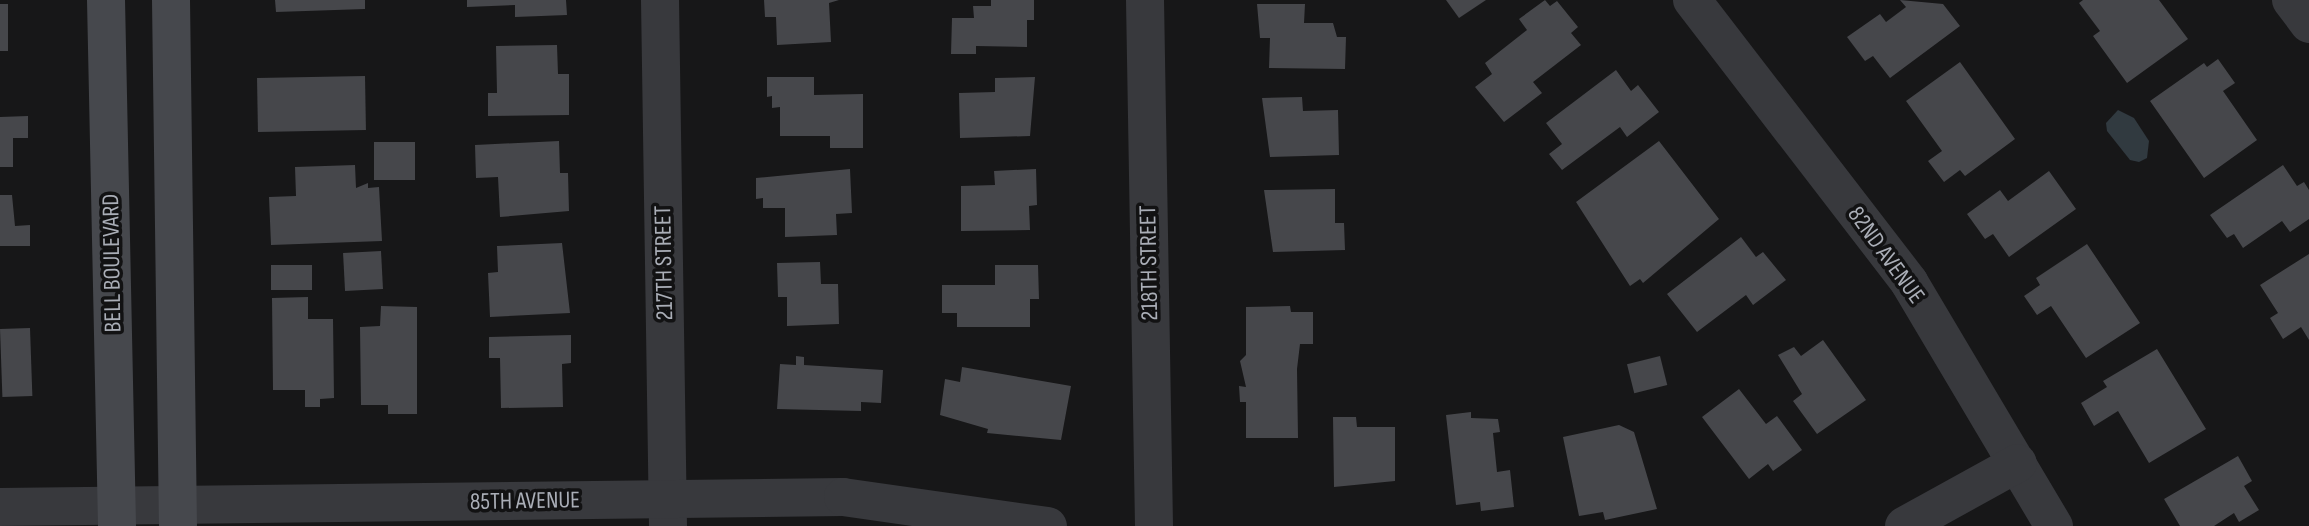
<!DOCTYPE html>
<style>
body{margin:0}
#map{position:relative;width:2309px;height:526px;overflow:hidden;background:#171718;font-family:"Sofia Sans Condensed",sans-serif}
div>[style]{position:absolute}
.water>*{inset:0;background:#313a40}
.building>*{inset:0;background:#46474b;transform-origin:0 0}
.street>*{height:38px;margin:-19px;padding:0 19px;transform-origin:19px;border-radius:19px;background:#38393d}
.secondary>*{height:38px;margin:-19px;padding:0 19px;transform-origin:19px;border-radius:19px;background:#46484d}
span{translate:-50% -50%;white-space:nowrap;text-align:center;line-height:1.15;-webkit-text-stroke:7px #121213;paint-order:stroke}
.street-label{font-size:24px;color:#aaaeb7}
</style>
<div id="map">
<div class="water">
<div style="clip-path:polygon(2118px 110px,2134px 118px,2149px 141px,2147px 158px,2139px 162px,2130px 160px,2107px 131px,2106px 123px)"></div>
</div>
<div class="building">
<div style="clip-path:polygon(275px 0,365px 0,365px 9px,276px 12px)"></div>
<div style="clip-path:polygon(467px 0,566px 0,567px 15px,515px 17px,515px 5px,467px 7px)"></div>
<div style="clip-path:polygon(764px 0,839px 0,829px 3px,831px 42px,777px 45px,776px 17px,765px 17px)"></div>
<div style="clip-path:polygon(991px 0,1034px 0,1034px 20px,1027px 20px,1027px 47px,976px 46px,976px 54px,951px 54px,952px 18px,974px 18px,973px 6px,991px 6px)"></div>
<div style="clip-path:polygon(1446px 0,1486px 0,1459px 18px)"></div>
<div style="clip-path:polygon(1545px 0,1550px 6px,1557px 1px,1578px 27px,1571px 33px,1581px 45px,1533px 82px,1542px 93px,1504px 122px,1475px 87px,1492px 74px,1485px 63px,1527px 30px,1519px 19px)"></div>
<div style="clip-path:polygon(1900px 0,1943px 4px,1960px 26px,1890px 78px,1873px 56px,1865px 61px,1847px 37px,1880px 14px,1886px 22px,1906px 7px)"></div>
<div style="clip-path:polygon(2083px 0,2159px 0,2188px 39px,2127px 83px,2093px 36px,2100px 31px,2079px 3px)"></div>
<div style="left:0;top:4px;width:8px;height:47px"></div>
<div style="clip-path:polygon(1257px 4px,1305px 4px,1304px 23px,1333px 23px,1337px 37px,1346px 37px,1345px 69px,1269px 68px,1270px 38px,1260px 38px)"></div>
<div style="clip-path:polygon(557px 45px,558px 74px,569px 74px,569px 115px,488px 116px,488px 93px,497px 93px,496px 46px)"></div>
<div style="clip-path:polygon(2218px 59px,2235px 83px,2223px 91px,2257px 140px,2204px 178px,2150px 101px,2204px 63px,2207px 67px)"></div>
<div style="clip-path:polygon(1960px 62px,2015px 139px,1965px 176px,1960px 170px,1944px 182px,1928px 161px,1942px 151px,1906px 101px)"></div>
<div style="clip-path:polygon(1616px 70px,1631px 91px,1638px 85px,1659px 112px,1627px 137px,1620px 127px,1562px 170px,1549px 154px,1562px 144px,1546px 123px)"></div>
<div style="left:365px;top:76px;width:54px;height:108px;rotate:89deg"></div>
<div style="clip-path:polygon(767px 77px,814px 77px,814px 95px,863px 94px,863px 148px,830px 148px,830px 136px,780px 136px,780px 107px,772px 108px,772px 96px,767px 97px)"></div>
<div style="clip-path:polygon(1035px 77px,1030px 136px,960px 138px,959px 93px,995px 92px,995px 78px)"></div>
<div style="clip-path:polygon(1302px 97px,1303px 111px,1338px 110px,1339px 155px,1270px 157px,1262px 98px)"></div>
<div style="clip-path:polygon(28px 116px,28px 138px,13px 138px,13px 167px,0 167px,0 117px)"></div>
<div style="clip-path:polygon(559px 141px,560px 173px,568px 173px,569px 211px,500px 217px,498px 177px,476px 178px,475px 145px)"></div>
<div style="clip-path:polygon(1659px 141px,1719px 219px,1643px 283px,1640px 279px,1630px 286px,1576px 202px)"></div>
<div style="left:374px;top:142px;width:41px;height:38px"></div>
<div style="clip-path:polygon(355px 165px,356px 188px,368px 183px,368px 188px,379px 187px,382px 241px,271px 245px,269px 197px,296px 196px,295px 167px)"></div>
<div style="clip-path:polygon(2283px 165px,2297px 186px,2304px 182px,2309px 190px,2309px 219px,2290px 232px,2282px 221px,2243px 248px,2234px 234px,2227px 238px,2210px 215px)"></div>
<div style="clip-path:polygon(850px 169px,852px 213px,836px 214px,837px 235px,785px 237px,785px 208px,763px 208px,763px 198px,756px 199px,756px 178px)"></div>
<div style="clip-path:polygon(1036px 169px,1037px 205px,1029px 206px,1030px 230px,961px 231px,961px 186px,995px 185px,994px 171px)"></div>
<div style="clip-path:polygon(2049px 171px,2076px 209px,2009px 257px,1993px 234px,1985px 239px,1967px 214px,2000px 190px,2008px 201px)"></div>
<div style="clip-path:polygon(1335px 189px,1335px 223px,1344px 223px,1345px 250px,1273px 252px,1264px 190px)"></div>
<div style="clip-path:polygon(0 195px,12px 195px,15px 226px,30px 225px,30px 246px,0 246px)"></div>
<div style="clip-path:polygon(1741px 237px,1756px 257px,1763px 252px,1786px 280px,1753px 305px,1746px 295px,1697px 332px,1667px 294px)"></div>
<div style="clip-path:polygon(562px 243px,570px 313px,490px 317px,488px 273px,498px 272px,497px 246px)"></div>
<div style="clip-path:polygon(2087px 244px,2140px 323px,2086px 358px,2051px 306px,2037px 315px,2024px 296px,2040px 285px,2036px 278px)"></div>
<div style="left:381px;top:251px;width:38px;height:38px;rotate:87deg"></div>
<div style="clip-path:polygon(2309px 254px,2309px 340px,2301px 327px,2283px 339px,2270px 318px,2278px 313px,2260px 285px)"></div>
<div style="clip-path:polygon(820px 262px,821px 284px,838px 284px,839px 324px,787px 326px,787px 297px,778px 297px,777px 263px)"></div>
<div style="left:271px;top:265px;width:41px;height:25px"></div>
<div style="clip-path:polygon(995px 265px,1038px 265px,1039px 299px,1030px 299px,1030px 327px,957px 327px,957px 313px,942px 313px,942px 285px,995px 285px)"></div>
<div style="clip-path:polygon(308px 297px,308px 319px,333px 319px,334px 398px,320px 399px,320px 407px,305px 407px,305px 390px,273px 390px,272px 298px)"></div>
<div style="clip-path:polygon(381px 306px,417px 307px,417px 414px,388px 414px,388px 405px,361px 405px,360px 327px,380px 326px)"></div>
<div style="clip-path:polygon(1290px 306px,1291px 312px,1313px 312px,1313px 344px,1300px 344px,1297px 369px,1298px 438px,1246px 438px,1246px 402px,1240px 402px,1239px 386px,1246px 387px,1240px 361px,1246px 355px,1246px 307px)"></div>
<div style="left:30px;top:328px;width:68px;height:30px;rotate:88deg"></div>
<div style="clip-path:polygon(571px 335px,571px 363px,562px 364px,563px 407px,501px 408px,500px 358px,489px 358px,489px 337px)"></div>
<div style="clip-path:polygon(1823px 340px,1866px 400px,1817px 434px,1793px 401px,1802px 394px,1778px 355px,1794px 347px,1801px 356px)"></div>
<div style="clip-path:polygon(2157px 349px,2206px 429px,2149px 463px,2118px 411px,2094px 426px,2081px 403px,2107px 387px,2103px 381px)"></div>
<div style="clip-path:polygon(796px 356px,804px 357px,804px 365px,883px 370px,881px 403px,861px 402px,861px 411px,777px 409px,780px 364px,796px 365px)"></div>
<div style="left:1660px;top:356px;width:30px;height:34px;rotate:76deg"></div>
<div style="clip-path:polygon(962px 367px,1071px 386px,1061px 440px,987px 433px,988px 429px,940px 415px,945px 379px,960px 382px)"></div>
<div style="clip-path:polygon(1739px 389px,1766px 424px,1777px 416px,1802px 450px,1773px 471px,1768px 464px,1749px 479px,1702px 417px)"></div>
<div style="clip-path:polygon(1471px 412px,1471px 418px,1498px 419px,1500px 432px,1493px 433px,1497px 472px,1510px 470px,1514px 507px,1481px 511px,1480px 502px,1456px 505px,1446px 415px)"></div>
<div style="clip-path:polygon(1333px 417px,1356px 417px,1357px 427px,1395px 427px,1395px 481px,1334px 487px)"></div>
<div style="clip-path:polygon(1619px 425px,1634px 432px,1657px 509px,1605px 520px,1603px 512px,1579px 516px,1563px 437px)"></div>
<div style="clip-path:polygon(2238px 456px,2252px 481px,2244px 486px,2259px 510px,2239px 522px,2234px 513px,2214px 526px,2180px 526px,2164px 499px)"></div>
</div>
<div class="street">
<div style="left:660px;top:0;width:526px;rotate:89.13deg"></div>
<div style="left:1145px;top:0;width:526px;rotate:89.02deg"></div>
<div style="left:1692px;top:0;width:356px;rotate:52.4deg"></div>
<div style="left:1909px;top:282px;width:284px;rotate:59.3deg"></div>
<div style="left:2291px;top:0;width:30px;rotate:53deg"></div>
<div style="left:0;top:507px;width:843px;rotate:-0.68deg"></div>
<div style="left:843px;top:497px;width:207px;rotate:8.1deg"></div>
<div style="left:1904px;top:526px;width:130px;rotate:-28.9deg"></div>
</div>
<div class="secondary">
<div style="left:106px;top:0;width:526px;rotate:88.8deg"></div>
<div style="left:171px;top:0;width:526px;rotate:89.24deg"></div>
</div>
<div class="street-label">
<span style="left:1886px;top:255px;rotate:54deg">82ND AVENUE</span>
<span style="left:112px;top:263px;rotate:-91deg">BELL BOULEVARD</span>
<span style="left:664px;top:263px;rotate:-91deg">217TH STREET</span>
<span style="left:1149px;top:263px;rotate:-91deg">218TH STREET</span>
<span style="left:525px;top:501px;rotate:-1deg">85TH AVENUE</span>
</div>
</div>
